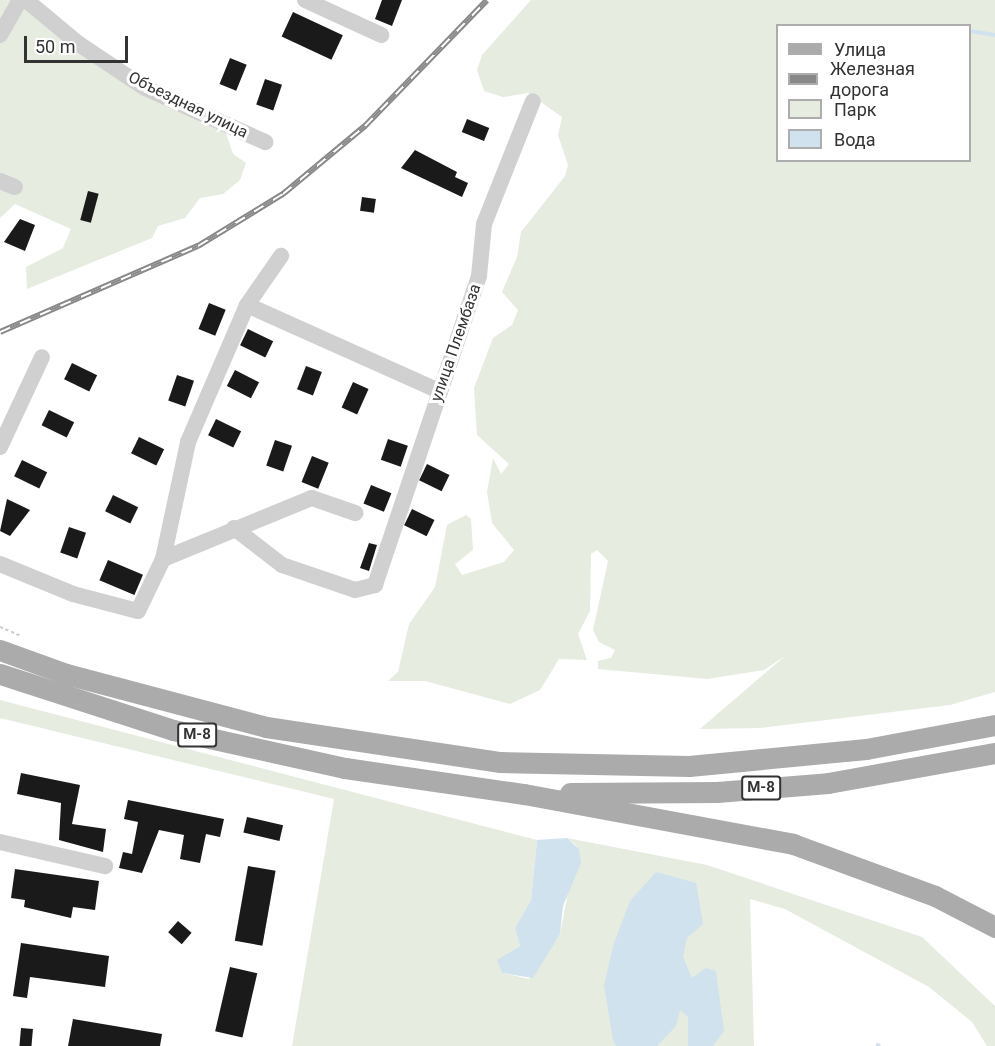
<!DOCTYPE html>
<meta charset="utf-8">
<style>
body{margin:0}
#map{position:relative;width:995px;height:1046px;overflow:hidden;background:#fff;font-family:Roboto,sans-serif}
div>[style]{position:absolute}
.green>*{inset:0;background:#e6ecdf}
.water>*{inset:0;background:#cfe2ee}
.stream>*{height:4px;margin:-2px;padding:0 2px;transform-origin:2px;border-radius:2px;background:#cfe2ee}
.building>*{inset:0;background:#1a1a1a;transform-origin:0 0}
.path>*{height:2px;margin-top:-1px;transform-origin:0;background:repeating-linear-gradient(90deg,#cdcdcd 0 3px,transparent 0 6px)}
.minor>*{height:16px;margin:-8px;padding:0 8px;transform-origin:8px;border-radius:8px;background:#d0d0d0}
.major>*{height:21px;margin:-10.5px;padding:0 10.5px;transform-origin:10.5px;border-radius:10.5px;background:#ababab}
.rail>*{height:6px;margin-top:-3px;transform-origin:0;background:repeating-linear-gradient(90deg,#fff 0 11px,#888 0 22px);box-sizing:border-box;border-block:2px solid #888}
span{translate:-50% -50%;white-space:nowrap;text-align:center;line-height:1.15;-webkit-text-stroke:6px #fff;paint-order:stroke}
.shield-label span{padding:2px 4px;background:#fff;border:2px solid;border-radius:4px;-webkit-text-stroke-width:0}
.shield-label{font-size:15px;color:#333;font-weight:700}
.street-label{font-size:16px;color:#333}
.legend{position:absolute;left:776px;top:24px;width:195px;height:138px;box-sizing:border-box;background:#fff;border:2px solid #adadad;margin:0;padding:8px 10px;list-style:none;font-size:18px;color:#333}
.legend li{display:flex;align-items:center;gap:12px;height:30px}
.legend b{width:30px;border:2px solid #adadad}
.scale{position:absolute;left:24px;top:36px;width:104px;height:27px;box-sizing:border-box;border:3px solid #333;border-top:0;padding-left:8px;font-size:18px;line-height:21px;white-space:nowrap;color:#333;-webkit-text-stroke:4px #fff;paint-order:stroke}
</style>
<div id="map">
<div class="green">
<div style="clip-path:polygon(0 0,12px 0,225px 130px,233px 154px,246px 163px,240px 180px,223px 194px,200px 198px,185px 218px,158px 226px,152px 238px,27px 289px,26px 267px,63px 248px,71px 229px,15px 204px,0 218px)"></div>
<div style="clip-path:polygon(evenodd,531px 0,995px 0,995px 692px,950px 705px,760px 728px,700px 729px,785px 656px,764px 670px,707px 679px,598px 669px,598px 661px,611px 658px,615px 650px,599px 642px,593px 630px,608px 561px,597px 550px,591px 554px,590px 611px,578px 634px,587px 660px,559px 659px,540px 690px,510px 704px,425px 681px,388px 681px,398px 672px,409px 624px,435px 587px,447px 525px,466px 515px,471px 519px,473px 550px,455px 564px,462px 575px,504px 562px,514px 550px,492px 523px,487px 492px,493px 458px,501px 474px,509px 464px,477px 435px,474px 388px,493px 338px,512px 325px,518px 310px,502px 292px,517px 257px,521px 232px,565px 176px,568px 165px,558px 135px,562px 117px,528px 93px,503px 97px,484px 91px,477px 70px,482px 55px,531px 0,778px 26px,970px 26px,970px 160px,778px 160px,778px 26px)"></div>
<div style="clip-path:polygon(0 700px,537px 840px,531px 900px,515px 928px,520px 946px,509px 953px,502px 973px,529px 979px,560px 934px,577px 846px,567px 838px,707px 865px,922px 937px,995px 1006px,995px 1046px,987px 1046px,972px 1022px,929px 987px,785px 909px,750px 899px,754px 1046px,292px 1046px,334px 799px,0 718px)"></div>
</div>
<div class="water">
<div style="clip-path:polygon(567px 838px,579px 849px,581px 863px,563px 906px,560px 934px,533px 978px,502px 973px,497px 960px,520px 946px,515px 928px,531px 900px,537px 840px)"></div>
<div style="clip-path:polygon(656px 872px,696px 883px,703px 924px,687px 938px,683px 957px,692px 978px,706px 968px,716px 971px,724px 1031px,713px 1046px,688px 1046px,688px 1017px,680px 1010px,676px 1026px,657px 1046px,616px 1046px,613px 1040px,604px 985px,614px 943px,630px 901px)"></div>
</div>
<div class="stream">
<div style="left:970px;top:31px;width:25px;rotate:9deg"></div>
<div style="left:878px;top:1045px;width:1px;rotate:45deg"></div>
</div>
<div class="building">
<div style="clip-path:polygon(382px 0,402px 0,392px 26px,375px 19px)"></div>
<div style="left:293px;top:12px;width:55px;height:27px;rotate:25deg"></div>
<div style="left:230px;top:58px;width:18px;height:28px;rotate:22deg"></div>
<div style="left:265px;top:79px;width:18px;height:27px;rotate:19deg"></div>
<div style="left:467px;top:119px;width:24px;height:14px;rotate:22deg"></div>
<div style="clip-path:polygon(415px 150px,457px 172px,455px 177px,468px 183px,462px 197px,401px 168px)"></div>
<div style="left:88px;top:191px;width:11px;height:30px;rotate:15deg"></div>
<div style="left:362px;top:197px;width:14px;height:14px;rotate:8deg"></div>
<div style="clip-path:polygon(20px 219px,35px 225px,25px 251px,4px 242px)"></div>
<div style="left:209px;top:303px;width:18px;height:28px;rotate:22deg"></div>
<div style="left:248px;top:329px;width:28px;height:18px;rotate:26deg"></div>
<div style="left:72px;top:363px;width:28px;height:18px;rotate:26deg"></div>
<div style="left:306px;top:366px;width:17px;height:25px;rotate:21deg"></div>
<div style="left:235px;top:370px;width:27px;height:18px;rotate:27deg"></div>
<div style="left:177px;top:375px;width:18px;height:27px;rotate:19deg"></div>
<div style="left:353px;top:382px;width:17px;height:28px;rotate:24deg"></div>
<div style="left:49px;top:410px;width:28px;height:17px;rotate:26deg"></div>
<div style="left:216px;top:419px;width:28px;height:18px;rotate:26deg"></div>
<div style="left:139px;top:437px;width:28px;height:18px;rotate:26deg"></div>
<div style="left:388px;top:439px;width:21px;height:22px;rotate:19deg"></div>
<div style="left:275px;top:440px;width:18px;height:27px;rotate:19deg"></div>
<div style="left:312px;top:456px;width:18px;height:28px;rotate:22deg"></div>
<div style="left:22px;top:460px;width:28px;height:18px;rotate:26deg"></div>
<div style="left:427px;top:464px;width:25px;height:18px;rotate:26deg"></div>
<div style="left:371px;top:485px;width:22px;height:20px;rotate:22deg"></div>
<div style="left:113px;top:495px;width:28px;height:18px;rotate:26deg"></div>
<div style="clip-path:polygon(7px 499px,30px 510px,10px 536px,0 531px)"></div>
<div style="left:412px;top:509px;width:25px;height:18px;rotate:26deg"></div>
<div style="left:69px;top:527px;width:18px;height:27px;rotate:19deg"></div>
<div style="clip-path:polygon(369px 543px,377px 545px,369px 571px,360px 568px)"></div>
<div style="left:108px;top:560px;width:38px;height:22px;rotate:23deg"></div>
<div style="clip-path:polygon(21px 773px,80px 785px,72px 824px,106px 829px,103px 852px,59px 840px,61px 803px,17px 794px)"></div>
<div style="clip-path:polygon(128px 800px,224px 819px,220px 837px,206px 834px,200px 863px,180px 859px,184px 835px,159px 830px,142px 873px,119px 868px,123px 852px,132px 854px,138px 822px,124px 819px)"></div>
<div style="left:247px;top:817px;width:37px;height:16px;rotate:13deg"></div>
<div style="left:248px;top:866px;width:28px;height:76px;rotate:10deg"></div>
<div style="clip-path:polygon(15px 869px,99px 881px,95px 910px,73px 907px,71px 918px,24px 907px,25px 900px,11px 898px)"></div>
<div style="left:178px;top:921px;width:18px;height:15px;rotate:41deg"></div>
<div style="clip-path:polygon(21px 943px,109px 956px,105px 987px,30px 977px,27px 998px,13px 996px)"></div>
<div style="left:230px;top:967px;width:28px;height:66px;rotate:13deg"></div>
<div style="clip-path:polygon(73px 1019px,162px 1034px,160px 1046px,68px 1046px)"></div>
<div style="left:21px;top:1028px;width:12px;height:18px;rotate:5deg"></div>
</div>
<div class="path">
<div style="left:0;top:627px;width:23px;rotate:23deg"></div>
</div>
<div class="minor">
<div style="left:26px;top:0;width:69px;rotate:39.7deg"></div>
<div style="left:79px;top:44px;width:79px;rotate:33.7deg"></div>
<div style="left:145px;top:88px;width:132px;rotate:24.2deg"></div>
<div style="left:305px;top:0;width:84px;rotate:24.7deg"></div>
<div style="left:0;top:35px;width:40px;rotate:-60.3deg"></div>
<div style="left:0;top:181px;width:16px;rotate:22deg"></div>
<div style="left:247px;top:305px;width:208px;rotate:24.1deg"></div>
<div style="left:0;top:447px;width:99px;rotate:-65deg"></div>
<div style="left:234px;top:528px;width:61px;rotate:37.6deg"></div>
<div style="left:282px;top:565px;width:77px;rotate:18.9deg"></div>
<div style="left:355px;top:590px;width:21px;rotate:-14deg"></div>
<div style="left:375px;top:585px;width:326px;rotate:-71.4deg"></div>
<div style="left:479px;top:276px;width:52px;rotate:-84.5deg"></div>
<div style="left:484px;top:224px;width:132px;rotate:-68.3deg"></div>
<div style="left:163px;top:559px;width:161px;rotate:-22.3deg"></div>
<div style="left:312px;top:498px;width:46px;rotate:19.2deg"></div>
<div style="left:0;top:564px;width:79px;rotate:22.3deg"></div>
<div style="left:73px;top:594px;width:67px;rotate:14.7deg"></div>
<div style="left:138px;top:611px;width:58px;rotate:-64.3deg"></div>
<div style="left:163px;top:559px;width:120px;rotate:-77.9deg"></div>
<div style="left:188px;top:442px;width:149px;rotate:-66.7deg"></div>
<div style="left:247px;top:305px;width:60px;rotate:-55.2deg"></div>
<div style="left:0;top:842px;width:108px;rotate:12.9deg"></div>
</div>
<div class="major">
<div style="left:0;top:650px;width:70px;rotate:20deg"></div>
<div style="left:66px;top:674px;width:207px;rotate:14.8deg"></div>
<div style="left:266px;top:727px;width:237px;rotate:8.5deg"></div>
<div style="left:500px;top:762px;width:189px;rotate:1.2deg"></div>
<div style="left:689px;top:766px;width:178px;rotate:-5.5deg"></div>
<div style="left:866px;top:749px;width:131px;rotate:-10.5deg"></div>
<div style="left:0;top:674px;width:182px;rotate:17.9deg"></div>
<div style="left:173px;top:730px;width:176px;rotate:12.5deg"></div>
<div style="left:345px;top:768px;width:181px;rotate:8.3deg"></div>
<div style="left:524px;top:794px;width:274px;rotate:10.5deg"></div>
<div style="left:793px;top:844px;width:151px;rotate:20.1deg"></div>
<div style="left:935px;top:896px;width:68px;rotate:27.3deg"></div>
<div style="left:570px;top:793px;width:147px;rotate:-0.4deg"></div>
<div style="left:717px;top:792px;width:111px;rotate:-4.6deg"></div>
<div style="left:828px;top:783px;width:170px;rotate:-10.2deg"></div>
</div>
<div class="rail">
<div style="left:0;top:332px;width:216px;rotate:-23.5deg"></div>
<div style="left:198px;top:246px;width:100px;rotate:-31.5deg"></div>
<div style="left:283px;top:194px;width:107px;rotate:-39.7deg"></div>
<div style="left:365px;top:126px;width:175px;rotate:-45.9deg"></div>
</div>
<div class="shield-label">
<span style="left:197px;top:735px">М-8</span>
<span style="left:761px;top:788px">М-8</span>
</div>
<div class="street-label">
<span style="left:188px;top:105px;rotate:26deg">Объездная улица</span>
<span style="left:456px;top:343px;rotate:-71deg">улица Плембаза</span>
</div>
<ul class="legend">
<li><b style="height:8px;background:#ababab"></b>Улица</li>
<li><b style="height:8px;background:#888"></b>Железная дорога</li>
<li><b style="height:16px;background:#e6ecdf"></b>Парк</li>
<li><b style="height:16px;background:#cfe2ee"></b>Вода</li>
</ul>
<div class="scale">50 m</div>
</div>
